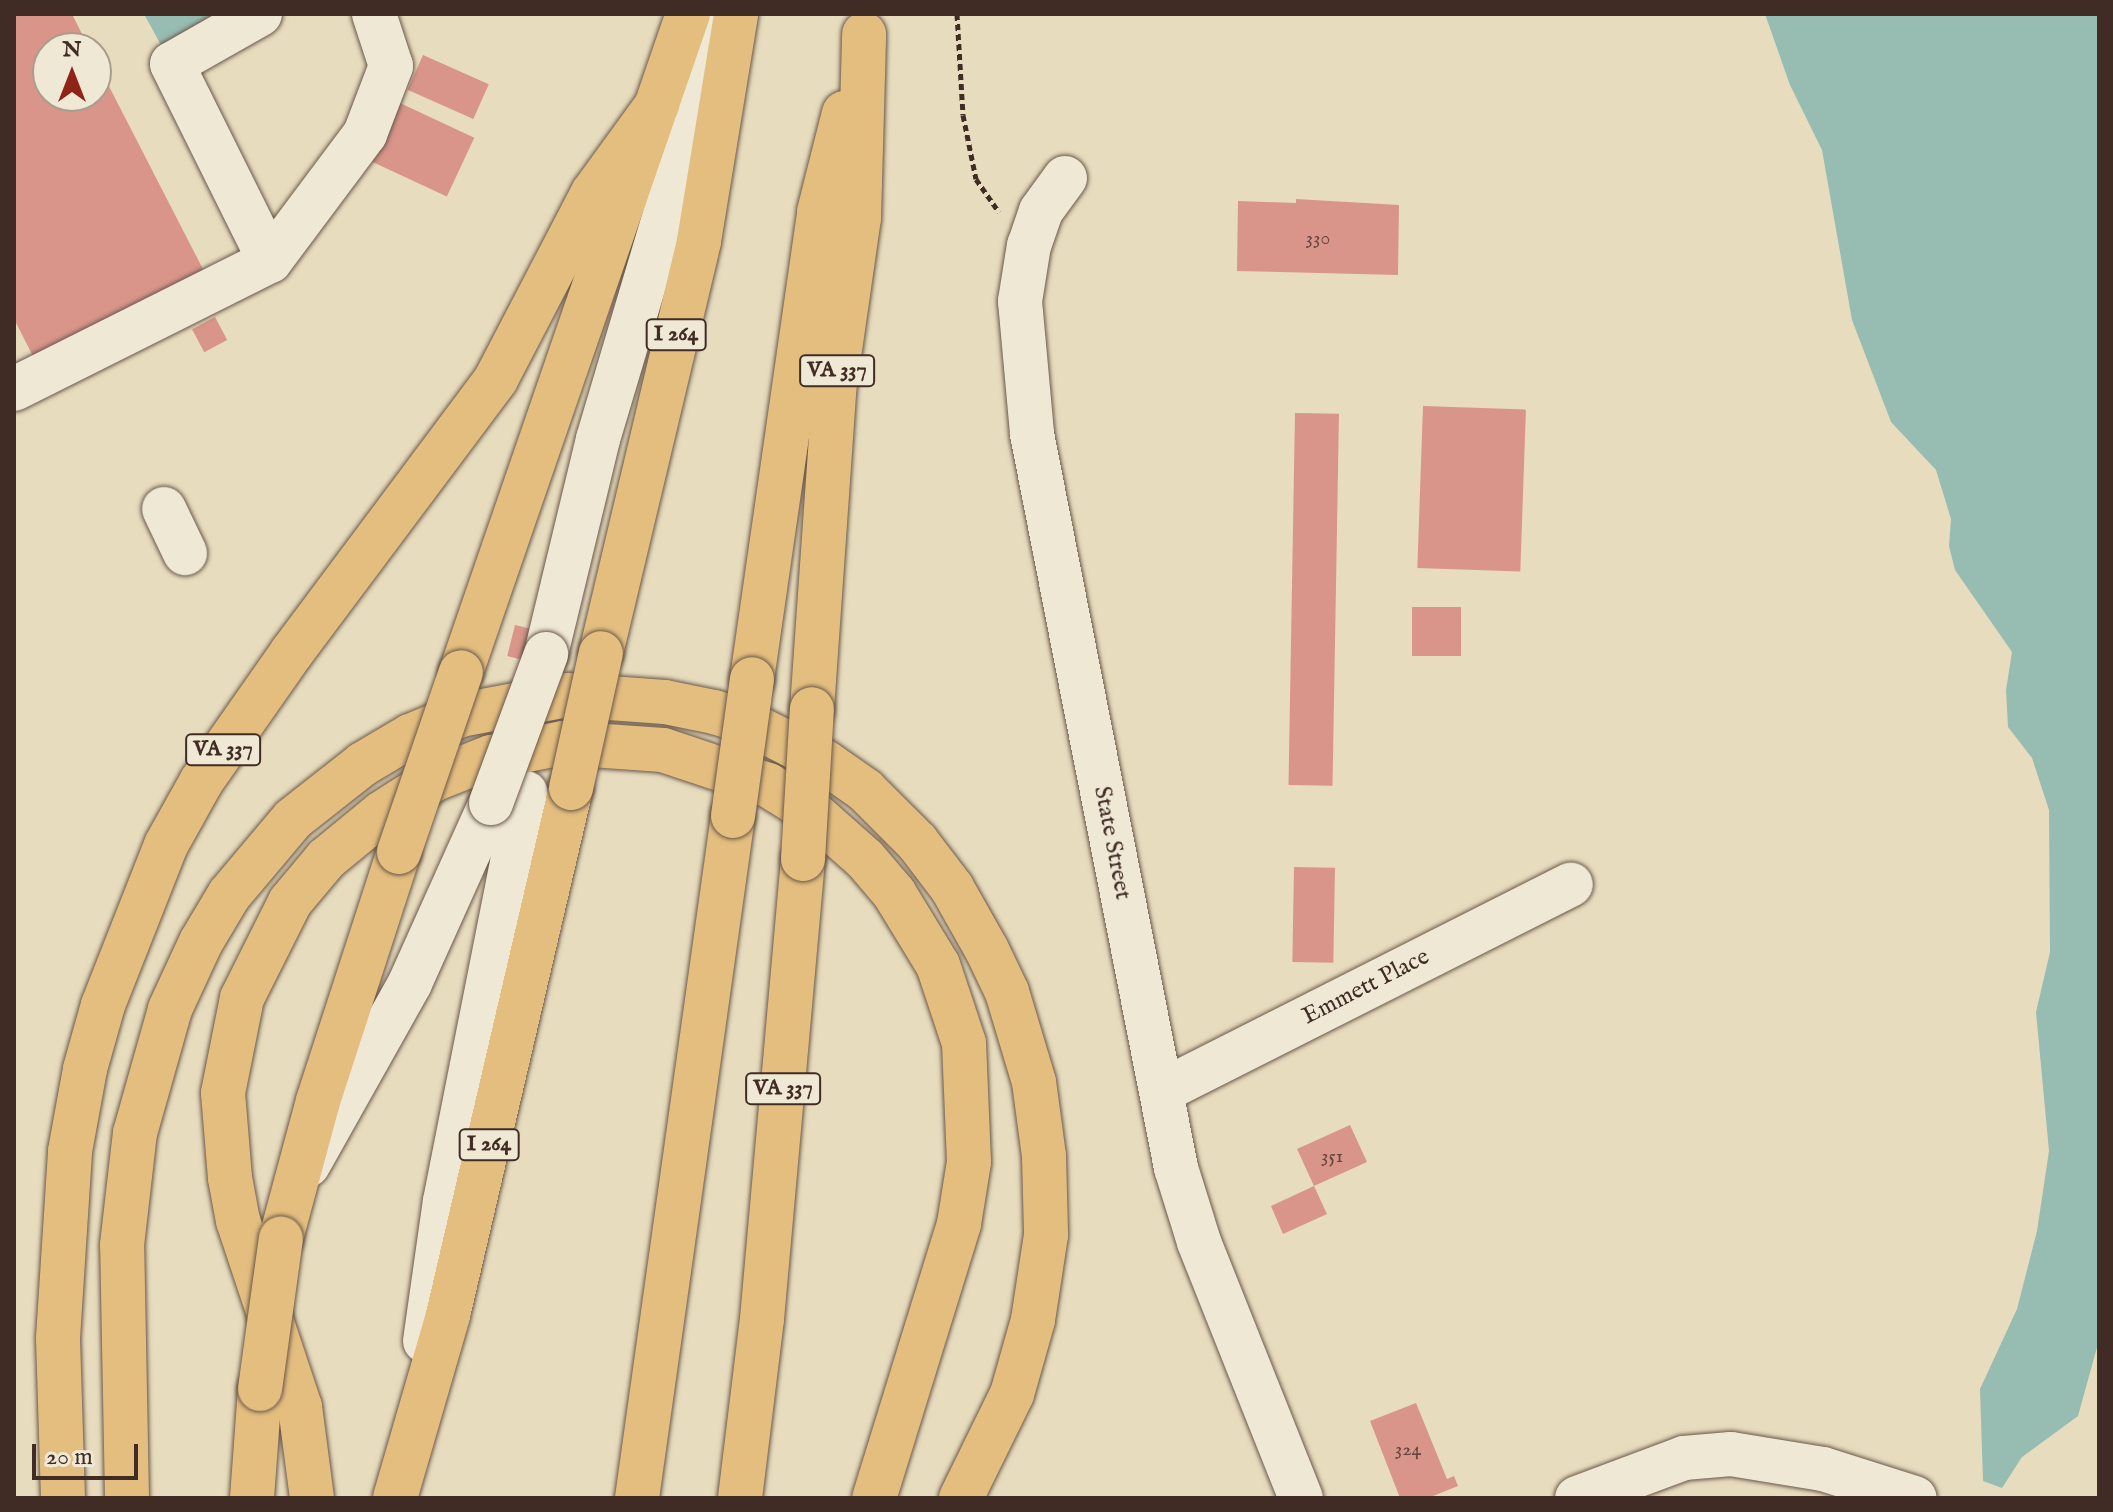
<!DOCTYPE html>
<style>
body{margin:0}
#map{position:relative;width:2113px;height:1512px;overflow:hidden;background:#e7dcbe;font-family:"IM FELL English",serif}
div>[style]{position:absolute}
.water>*{inset:0;background:#97bcb1}
.building>*{inset:0;background:#d9958a;transform-origin:0 0}
.path>*{height:5px;margin-top:-2.5px;transform-origin:0;background:repeating-linear-gradient(90deg,#402c24 0 6px,transparent 0 10px)}
.roads{filter:drop-shadow(0 0 2px #6a584a) drop-shadow(0 0 2px #6a584a)}
.minor>*{height:44px;margin:-22px;padding:0 22px;transform-origin:22px;border-radius:22px;background:#efe8d5}
.highway>*{height:44px;margin:-22px;padding:0 22px;transform-origin:22px;border-radius:22px;background:#e4be7f}
.bridges{filter:drop-shadow(0 0 2px #6a584a) drop-shadow(0 0 2px #6a584a)}
.minor-bridge>*{height:44px;margin:-22px;padding:0 22px;transform-origin:22px;border-radius:22px;background:#efe8d5}
.highway-bridge>*{height:44px;margin:-22px;padding:0 22px;transform-origin:22px;border-radius:22px;background:#e4be7f}
span{translate:-50% -50%;white-space:nowrap;text-align:center;line-height:1.15;-webkit-text-stroke:6px #efe8d5;paint-order:stroke}
.number-label{font-size:20px;color:#66463e}
.number-label span{-webkit-text-stroke-width:0}
.shield-label span{padding:2px 6px;background:#efe8d5;border:2px solid;border-radius:6px;-webkit-text-stroke-width:0}
.shield-label{font-size:22px;color:#402c24;font-weight:700}
.street-label{font-size:24px;color:#402c24}
.frame{position:absolute;inset:0;border:16px solid #402c24;pointer-events:none}
.north{position:absolute;left:32px;top:32px;width:80px;height:80px;box-sizing:border-box;background:#efe8d5;border:2px solid #a99d8e;border-radius:50%;rotate:0deg;font-size:22px;font-weight:700;line-height:32px;text-align:center;color:#402c24}
.north::after{content:'';display:block;margin:auto;width:28px;height:36px;background:#8f2418;clip-path:polygon(50% 0,100% 100%,50% 72%,0 100%)}
.scale{position:absolute;left:32px;top:1444px;width:106px;height:36px;box-sizing:border-box;border:4px solid #402c24;border-top:0;padding-left:10px;font-size:24px;line-height:28px;white-space:nowrap;color:#402c24;-webkit-text-stroke:6px #efe8d5;paint-order:stroke}
</style>
<div id="map">
<div class="water">
<div style="clip-path:polygon(144px 14px,215px 14px,161px 45px)"></div>
<div style="clip-path:polygon(1765px 14px,2099px 14px,2099px 1340px,2078px 1416px,2022px 1457px,2002px 1488px,1983px 1481px,1980px 1389px,2017px 1309px,2037px 1231px,2049px 1151px,2036px 1012px,2050px 952px,2049px 810px,2032px 758px,2008px 727px,2006px 690px,2012px 652px,1955px 570px,1949px 546px,1951px 519px,1936px 470px,1891px 422px,1852px 320px,1822px 150px,1790px 85px)"></div>
</div>
<div class="building">
<div style="clip-path:polygon(14px 14px,72px 14px,89px 48px,48px 48px,48px 96px,96px 96px,96px 61px,207px 277px,37px 364px,14px 319px)"></div>
<div style="left:423px;top:55px;width:72px;height:38px;rotate:24deg"></div>
<div style="left:400px;top:103px;width:82px;height:65px;rotate:25deg"></div>
<div style="clip-path:polygon(1296px 199px,1399px 205px,1398px 275px,1237px 271px,1238px 201px,1296px 203px)"></div>
<div style="left:215px;top:317px;width:26px;height:26px;rotate:62deg"></div>
<div style="left:1423px;top:406px;width:103px;height:162px;rotate:2deg"></div>
<div style="left:1295px;top:413px;width:44px;height:372px;rotate:1deg"></div>
<div style="left:1412px;top:607px;width:49px;height:49px"></div>
<div style="left:515px;top:625px;width:16px;height:32px;rotate:14deg"></div>
<div style="left:1294px;top:867px;width:41px;height:95px;rotate:1deg"></div>
<div style="clip-path:polygon(1350px 1125px,1367px 1162px,1314px 1186px,1327px 1214px,1283px 1234px,1271px 1206px,1314px 1186px,1297px 1149px)"></div>
<div style="clip-path:polygon(1416px 1403px,1447px 1479px,1454px 1476px,1458px 1486px,1428px 1498px,1400px 1498px,1370px 1421px)"></div>
</div>
<div class="path">
<div style="left:957px;top:14px;width:101px;rotate:86.6deg"></div>
<div style="left:963px;top:115px;width:65px;rotate:78.5deg"></div>
<div style="left:976px;top:179px;width:40px;rotate:55.1deg"></div>
</div>
<div class="roads">
<div class="minor">
<div style="left:260px;top:14px;width:101px;rotate:150.4deg"></div>
<div style="left:172px;top:64px;width:220px;rotate:63.6deg"></div>
<div style="left:1065px;top:178px;width:41px;rotate:126deg"></div>
<div style="left:1041px;top:211px;width:36px;rotate:109deg"></div>
<div style="left:1029px;top:245px;width:57px;rotate:99.1deg"></div>
<div style="left:1020px;top:301px;width:134px;rotate:84.8deg"></div>
<div style="left:1032px;top:434px;width:748px;rotate:78.9deg"></div>
<div style="left:1176px;top:1168px;width:77px;rotate:72.7deg"></div>
<div style="left:1199px;top:1242px;width:276px;rotate:68.3deg"></div>
<div style="left:14px;top:389px;width:286px;rotate:-26.6deg"></div>
<div style="left:270px;top:261px;width:159px;rotate:-53.2deg"></div>
<div style="left:365px;top:134px;width:73px;rotate:-69.1deg"></div>
<div style="left:391px;top:66px;width:55px;rotate:-108.1deg"></div>
<div style="left:164px;top:509px;width:49px;rotate:64.5deg"></div>
<div style="left:546px;top:654px;width:221px;rotate:-76.4deg"></div>
<div style="left:598px;top:439px;width:425px;rotate:-73.4deg"></div>
<div style="left:1162px;top:1091px;width:458px;rotate:-26.8deg"></div>
<div style="left:308px;top:1165px;width:209px;rotate:-60.7deg"></div>
<div style="left:410px;top:983px;width:197px;rotate:-65.8deg"></div>
<div style="left:425px;top:1341px;width:141px;rotate:-81.9deg"></div>
<div style="left:445px;top:1201px;width:416px;rotate:-78.8deg"></div>
<div style="left:1577px;top:1498px;width:114px;rotate:-20.5deg"></div>
<div style="left:1684px;top:1458px;width:47px;rotate:-4.9deg"></div>
<div style="left:1731px;top:1454px;width:93px;rotate:9.3deg"></div>
<div style="left:1823px;top:1469px;width:96px;rotate:17.5deg"></div>
</div>
<div class="highway">
<div style="left:601px;top:653px;width:423px;rotate:-76.6deg"></div>
<div style="left:699px;top:241px;width:230px;rotate:-80.7deg"></div>
<div style="left:461px;top:672px;width:696px;rotate:-70.97deg"></div>
<div style="left:752px;top:679px;width:472px;rotate:-81.8deg"></div>
<div style="left:819px;top:212px;width:102px;rotate:-75.8deg"></div>
<div style="left:812px;top:709px;width:319px;rotate:-86deg"></div>
<div style="left:834px;top:391px;width:175px;rotate:-81.8deg"></div>
<div style="left:859px;top:218px;width:184px;rotate:-88.4deg"></div>
<div style="left:281px;top:1238px;width:142px;rotate:-74.9deg"></div>
<div style="left:318px;top:1101px;width:262px;rotate:-72deg"></div>
<div style="left:63px;top:1498px;width:160px;rotate:-91.8deg"></div>
<div style="left:58px;top:1338px;width:187px;rotate:-86.3deg"></div>
<div style="left:70px;top:1151px;width:83px;rotate:-79.6deg"></div>
<div style="left:85px;top:1069px;width:66px;rotate:-74.3deg"></div>
<div style="left:103px;top:1005px;width:172px;rotate:-68.5deg"></div>
<div style="left:166px;top:845px;width:72px;rotate:-60.9deg"></div>
<div style="left:201px;top:782px;width:159px;rotate:-55deg"></div>
<div style="left:292px;top:652px;width:341px;rotate:-53.2deg"></div>
<div style="left:496px;top:379px;width:210px;rotate:-62.5deg"></div>
<div style="left:593px;top:193px;width:109px;rotate:-54deg"></div>
<div style="left:127px;top:1498px;width:253px;rotate:-91.1deg"></div>
<div style="left:122px;top:1245px;width:113px;rotate:-83.4deg"></div>
<div style="left:135px;top:1133px;width:129px;rotate:-74.2deg"></div>
<div style="left:170px;top:1009px;width:74px;rotate:-65.2deg"></div>
<div style="left:201px;top:942px;width:55px;rotate:-59.2deg"></div>
<div style="left:229px;top:895px;width:99px;rotate:-49.9deg"></div>
<div style="left:293px;top:819px;width:89px;rotate:-38.2deg"></div>
<div style="left:363px;top:764px;width:55px;rotate:-30.8deg"></div>
<div style="left:410px;top:736px;width:55px;rotate:-22.4deg"></div>
<div style="left:461px;top:715px;width:109px;rotate:-10.6deg"></div>
<div style="left:568px;top:695px;width:97px;rotate:4.1deg"></div>
<div style="left:665px;top:702px;width:50px;rotate:11.5deg"></div>
<div style="left:714px;top:712px;width:34px;rotate:17deg"></div>
<div style="left:746px;top:722px;width:89px;rotate:26.9deg"></div>
<div style="left:825px;top:762px;width:49px;rotate:35deg"></div>
<div style="left:865px;top:790px;width:74px;rotate:45deg"></div>
<div style="left:917px;top:842px;width:58px;rotate:52.7deg"></div>
<div style="left:952px;top:888px;width:71px;rotate:60.6deg"></div>
<div style="left:987px;top:950px;width:47px;rotate:64.5deg"></div>
<div style="left:1007px;top:992px;width:94px;rotate:73.3deg"></div>
<div style="left:1034px;top:1082px;width:75px;rotate:82.3deg"></div>
<div style="left:1044px;top:1156px;width:79px;rotate:88.5deg"></div>
<div style="left:1046px;top:1235px;width:86px;rotate:98.7deg"></div>
<div style="left:1033px;top:1320px;width:77px;rotate:105.8deg"></div>
<div style="left:1012px;top:1394px;width:116px;rotate:116.1deg"></div>
<div style="left:252px;top:1498px;width:109px;rotate:-85.8deg"></div>
<div style="left:312px;top:1498px;width:92px;rotate:-97.5deg"></div>
<div style="left:300px;top:1407px;width:196px;rotate:-108.4deg"></div>
<div style="left:238px;top:1221px;width:44px;rotate:-100.5deg"></div>
<div style="left:230px;top:1178px;width:85px;rotate:-94.7deg"></div>
<div style="left:223px;top:1093px;width:97px;rotate:-78.7deg"></div>
<div style="left:242px;top:998px;width:107px;rotate:-63.4deg"></div>
<div style="left:290px;top:902px;width:56px;rotate:-50.1deg"></div>
<div style="left:326px;top:859px;width:72px;rotate:-39.4deg"></div>
<div style="left:382px;top:813px;width:63px;rotate:-32.7deg"></div>
<div style="left:435px;top:779px;width:60px;rotate:-21.4deg"></div>
<div style="left:491px;top:757px;width:73px;rotate:-11deg"></div>
<div style="left:563px;top:743px;width:100px;rotate:4deg"></div>
<div style="left:663px;top:750px;width:111px;rotate:18.4deg"></div>
<div style="left:768px;top:785px;width:53px;rotate:31.9deg"></div>
<div style="left:813px;top:813px;width:69px;rotate:41.5deg"></div>
<div style="left:865px;top:859px;width:45px;rotate:49.5deg"></div>
<div style="left:894px;top:893px;width:84px;rotate:58.6deg"></div>
<div style="left:938px;top:965px;width:82px;rotate:71.6deg"></div>
<div style="left:964px;top:1043px;width:119px;rotate:87.6deg"></div>
<div style="left:969px;top:1162px;width:63px;rotate:99.2deg"></div>
<div style="left:959px;top:1224px;width:287px;rotate:107.2deg"></div>
<div style="left:395px;top:1498px;width:191px;rotate:-73.8deg"></div>
<div style="left:448px;top:1315px;width:541px;rotate:-76.86deg"></div>
<div style="left:637px;top:1498px;width:689px;rotate:-81.99deg"></div>
<div style="left:740px;top:1498px;width:180px;rotate:-83deg"></div>
<div style="left:762px;top:1319px;width:462px;rotate:-84.9deg"></div>
</div>
</div>
<div class="bridges">
<div class="minor-bridge">
<div style="left:491px;top:803px;width:159px;rotate:-69.7deg"></div>
</div>
<div class="highway-bridge">
<div style="left:571px;top:788px;width:138px;rotate:-77.5deg"></div>
<div style="left:733px;top:816px;width:138px;rotate:-82.1deg"></div>
<div style="left:399px;top:852px;width:190px;rotate:-71deg"></div>
<div style="left:803px;top:859px;width:150px;rotate:-86.6deg"></div>
<div style="left:260px;top:1389px;width:152px;rotate:-82.1deg"></div>
</div>
</div>
<div class="number-label">
<span style="left:1318px;top:238px">330</span>
<span style="left:1332px;top:1156px">351</span>
<span style="left:1408px;top:1449px">324</span>
</div>
<div class="shield-label">
<span style="left:676px;top:335px">I 264</span>
<span style="left:837px;top:371px">VA 337</span>
<span style="left:223px;top:750px">VA 337</span>
<span style="left:783px;top:1089px">VA 337</span>
<span style="left:489px;top:1145px">I 264</span>
</div>
<div class="street-label">
<span style="left:1112px;top:843px;rotate:79deg">State Street</span>
<span style="left:1366px;top:987px;rotate:-27deg">Emmett Place</span>
</div>
<div class="frame"></div>
<div class="north">N</div>
<div class="scale">20 m</div>
</div>
